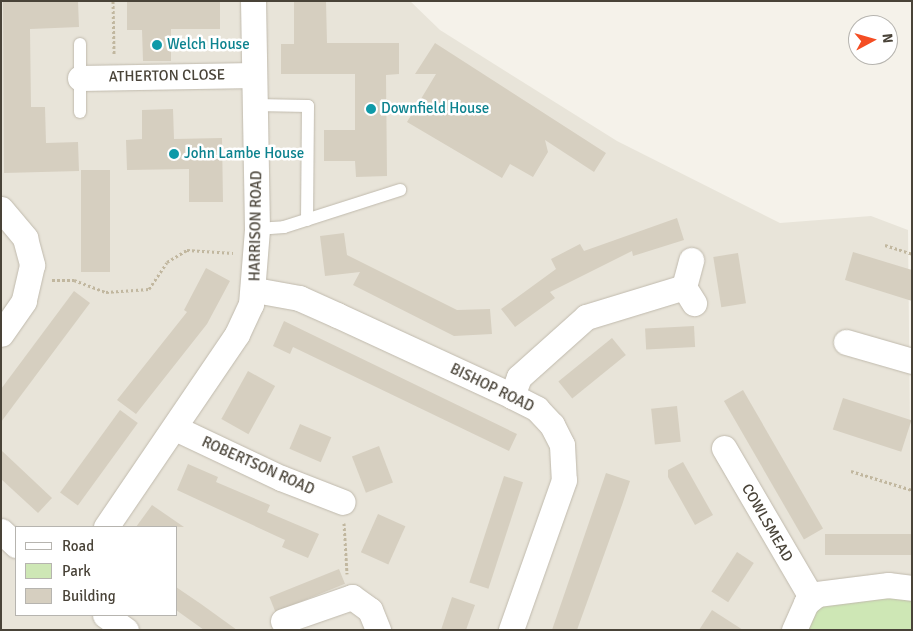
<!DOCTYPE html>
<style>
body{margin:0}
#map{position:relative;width:913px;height:631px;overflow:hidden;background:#f5f2ea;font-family:Signika,sans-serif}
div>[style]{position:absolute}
.residential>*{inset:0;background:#e8e4d9}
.green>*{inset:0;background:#cee7b5}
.building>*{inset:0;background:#d6cfc0;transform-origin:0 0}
.path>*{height:3px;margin-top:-1.5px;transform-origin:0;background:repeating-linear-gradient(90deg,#c1b79f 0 2.5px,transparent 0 5px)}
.roads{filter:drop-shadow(0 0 1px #c0baad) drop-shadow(0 0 1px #c0baad)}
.service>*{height:12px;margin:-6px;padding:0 6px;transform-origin:6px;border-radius:6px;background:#fff}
.minor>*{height:25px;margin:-12.5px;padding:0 12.5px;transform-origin:12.5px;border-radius:12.5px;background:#fff}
.dots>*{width:14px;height:14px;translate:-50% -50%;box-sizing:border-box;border:2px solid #fff;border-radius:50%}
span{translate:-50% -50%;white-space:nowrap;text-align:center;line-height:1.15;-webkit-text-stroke:5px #fff;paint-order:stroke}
.culture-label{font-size:15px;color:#0d838f}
.left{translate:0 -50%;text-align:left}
.street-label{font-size:15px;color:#494338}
.frame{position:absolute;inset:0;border:2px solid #494338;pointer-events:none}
.legend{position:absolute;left:15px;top:526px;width:162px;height:90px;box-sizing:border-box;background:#fff;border:1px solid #b6b4af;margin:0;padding:6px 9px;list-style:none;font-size:15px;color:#494338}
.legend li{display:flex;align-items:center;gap:10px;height:25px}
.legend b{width:25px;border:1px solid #b6b4af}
.north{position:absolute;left:848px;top:15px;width:50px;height:50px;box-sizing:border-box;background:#fff;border:1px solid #b6b4af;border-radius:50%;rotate:84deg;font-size:14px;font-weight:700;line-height:20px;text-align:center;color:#494338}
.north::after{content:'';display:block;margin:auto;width:18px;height:22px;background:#f44d23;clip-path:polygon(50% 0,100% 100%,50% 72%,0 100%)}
</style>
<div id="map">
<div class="residential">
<div style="clip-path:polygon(evenodd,1px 1px,410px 1px,440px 30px,617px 141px,780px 223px,871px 216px,908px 230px,912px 630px,1px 630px,1px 1px,16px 527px,176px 527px,176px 615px,16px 615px,16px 527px)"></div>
</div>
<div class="green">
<div style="clip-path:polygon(912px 588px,912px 630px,794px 630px,830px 591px)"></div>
</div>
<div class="building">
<div style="clip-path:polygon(3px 1px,78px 1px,79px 27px,30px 29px,31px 107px,45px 107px,46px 143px,78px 142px,79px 171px,4px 173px)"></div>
<div style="clip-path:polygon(127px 1px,220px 1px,220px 29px,171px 29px,171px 61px,143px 61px,142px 30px,127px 30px)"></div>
<div style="clip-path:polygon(294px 1px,326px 1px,327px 43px,399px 43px,399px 74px,386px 75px,387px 176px,356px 177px,355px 161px,324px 161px,324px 130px,355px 130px,355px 74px,281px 74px,281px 44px,294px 44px)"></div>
<div style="clip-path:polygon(435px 43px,606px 153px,594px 172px,545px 140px,548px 152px,533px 177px,510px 164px,502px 178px,407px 122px,436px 74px,415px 74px)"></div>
<div style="clip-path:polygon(173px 109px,174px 139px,222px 138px,223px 202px,189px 202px,189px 169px,127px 170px,126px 140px,142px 139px,142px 110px)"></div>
<div style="left:81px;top:170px;width:29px;height:102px"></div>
<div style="clip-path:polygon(677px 218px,684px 240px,633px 256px,632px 251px,550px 292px,555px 298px,515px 327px,501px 309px,556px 269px,551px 259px,580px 244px,584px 251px)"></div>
<div style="clip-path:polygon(344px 233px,347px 255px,457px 310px,490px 309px,492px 334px,454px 336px,353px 285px,360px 272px,325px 276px,320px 236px)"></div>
<div style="clip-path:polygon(853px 252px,912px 270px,912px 301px,845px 280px)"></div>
<div style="left:738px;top:253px;width:51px;height:25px;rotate:81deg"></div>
<div style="clip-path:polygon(206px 268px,230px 281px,207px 324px,136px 414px,117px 400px,187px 312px,184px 310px)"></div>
<div style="clip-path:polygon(74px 291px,90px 303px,1px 422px,1px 389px)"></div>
<div style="clip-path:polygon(284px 321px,517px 434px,509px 451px,293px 347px,290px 354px,273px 346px)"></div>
<div style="left:694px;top:326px;width:21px;height:49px;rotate:87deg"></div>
<div style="left:612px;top:338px;width:22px;height:69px;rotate:51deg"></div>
<div style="left:248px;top:371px;width:31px;height:55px;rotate:29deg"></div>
<div style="left:743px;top:390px;width:160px;height:22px;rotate:60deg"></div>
<div style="left:843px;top:398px;width:72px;height:33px;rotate:18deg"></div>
<div style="left:677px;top:406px;width:36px;height:26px;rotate:84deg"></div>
<div style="left:120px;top:410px;width:22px;height:102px;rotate:36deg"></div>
<div style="left:300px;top:424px;width:34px;height:27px;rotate:23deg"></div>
<div style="left:379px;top:446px;width:39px;height:29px;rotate:69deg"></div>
<div style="clip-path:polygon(1px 450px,52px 498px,38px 513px,1px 479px)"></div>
<div style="clip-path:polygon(683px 462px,713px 515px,695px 525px,668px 477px,668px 470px)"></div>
<div style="clip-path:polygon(188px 464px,218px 477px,216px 482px,270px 505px,267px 512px,319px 534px,308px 558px,282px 547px,285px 540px,177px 490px)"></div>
<div style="clip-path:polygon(606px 473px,630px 481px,622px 505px,577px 630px,552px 630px)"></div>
<div style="left:504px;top:476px;width:20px;height:112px;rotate:18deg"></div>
<div style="clip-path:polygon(152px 505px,184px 527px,136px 527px)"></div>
<div style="left:378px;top:514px;width:30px;height:42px;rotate:24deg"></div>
<div style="left:912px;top:534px;width:21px;height:87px;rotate:90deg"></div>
<div style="left:737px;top:552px;width:20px;height:47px;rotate:33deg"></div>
<div style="left:339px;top:569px;width:16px;height:75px;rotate:68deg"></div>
<div style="clip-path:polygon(176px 587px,201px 604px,237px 630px,204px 630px,176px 610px)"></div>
<div style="clip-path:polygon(452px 597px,475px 605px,466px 630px,441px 630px)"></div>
<div style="clip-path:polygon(712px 610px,743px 630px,699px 630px)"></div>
</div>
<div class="path">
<div style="left:113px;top:1px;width:53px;rotate:88.9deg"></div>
<div style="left:885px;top:245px;width:28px;rotate:18deg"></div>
<div style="left:52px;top:280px;width:22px"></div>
<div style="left:74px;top:280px;width:34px;rotate:21deg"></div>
<div style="left:106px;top:292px;width:43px;rotate:-4deg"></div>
<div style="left:149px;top:289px;width:32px;rotate:-56deg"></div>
<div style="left:167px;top:262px;width:23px;rotate:-31deg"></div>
<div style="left:187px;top:250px;width:46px;rotate:3.7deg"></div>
<div style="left:851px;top:471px;width:64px;rotate:17.3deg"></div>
<div style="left:344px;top:523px;width:51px;rotate:86.6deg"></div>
</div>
<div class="roads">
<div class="service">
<div style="left:255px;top:105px;width:53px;rotate:1.1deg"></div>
<div style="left:308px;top:106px;width:114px;rotate:90.5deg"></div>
<div style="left:80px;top:112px;width:68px;rotate:-90deg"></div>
<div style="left:257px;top:229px;width:27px;rotate:-4deg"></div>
<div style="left:284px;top:227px;width:122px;rotate:-17.7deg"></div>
</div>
<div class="minor">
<div style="left:80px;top:78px;width:174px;rotate:-1deg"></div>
<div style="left:1px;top:209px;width:38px;rotate:50deg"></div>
<div style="left:25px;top:238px;width:28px;rotate:75deg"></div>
<div style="left:32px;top:265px;width:37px;rotate:103deg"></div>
<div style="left:24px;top:301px;width:40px;rotate:124.9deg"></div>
<div style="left:684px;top:287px;width:28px;rotate:-75deg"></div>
<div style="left:255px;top:290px;width:45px;rotate:10.3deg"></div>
<div style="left:299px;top:298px;width:42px;rotate:24.1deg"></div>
<div style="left:337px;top:315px;width:193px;rotate:24.8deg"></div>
<div style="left:512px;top:396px;width:28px;rotate:27deg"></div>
<div style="left:537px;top:409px;width:22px;rotate:47deg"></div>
<div style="left:552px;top:425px;width:22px;rotate:63deg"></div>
<div style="left:562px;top:445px;width:35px;rotate:87deg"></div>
<div style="left:564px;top:480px;width:159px;rotate:109.5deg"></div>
<div style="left:846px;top:342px;width:69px;rotate:16.1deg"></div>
<div style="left:512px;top:396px;width:20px;rotate:-70deg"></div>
<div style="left:519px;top:377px;width:90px;rotate:-41.8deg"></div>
<div style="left:586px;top:317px;width:102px;rotate:-17deg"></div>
<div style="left:684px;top:287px;width:19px;rotate:58deg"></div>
<div style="left:175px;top:428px;width:117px;rotate:25.3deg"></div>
<div style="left:281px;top:478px;width:66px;rotate:21.2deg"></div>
<div style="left:724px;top:448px;width:173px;rotate:59.7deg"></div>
<div style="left:106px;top:527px;width:233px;rotate:-55.8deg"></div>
<div style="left:237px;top:334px;width:33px;rotate:-65deg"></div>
<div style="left:251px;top:304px;width:75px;rotate:-85.4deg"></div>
<div style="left:257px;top:229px;width:228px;rotate:-91deg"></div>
<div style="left:1px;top:531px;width:21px;rotate:43deg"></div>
<div style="left:105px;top:615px;width:26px;rotate:36deg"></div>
<div style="left:283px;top:621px;width:73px;rotate:-19.2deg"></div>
<div style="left:352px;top:597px;width:22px;rotate:36deg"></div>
<div style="left:370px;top:610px;width:22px;rotate:68deg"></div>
<div style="left:794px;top:630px;width:30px;rotate:-66deg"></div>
<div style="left:806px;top:603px;width:14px;rotate:-39deg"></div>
<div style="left:817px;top:594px;width:72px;rotate:-7.2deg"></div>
<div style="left:888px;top:585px;width:24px;rotate:7deg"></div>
</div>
</div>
<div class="dots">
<div style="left:157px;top:45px;background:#0f9aa8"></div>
<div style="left:371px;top:109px;background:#0f9aa8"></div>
<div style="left:174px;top:154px;background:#0f9aa8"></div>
</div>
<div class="culture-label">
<span class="left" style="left:167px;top:45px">Welch House</span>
<span class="left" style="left:381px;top:109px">Downfield House</span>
<span class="left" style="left:184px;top:154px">John Lambe House</span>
</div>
<div class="street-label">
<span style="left:167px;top:76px;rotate:-1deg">ATHERTON CLOSE</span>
<span style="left:256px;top:226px;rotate:-89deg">HARRISON ROAD</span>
<span style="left:492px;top:388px;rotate:26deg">BISHOP ROAD</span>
<span style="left:258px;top:466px;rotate:24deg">ROBERTSON ROAD</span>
<span style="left:767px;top:523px;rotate:60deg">COWLSMEAD</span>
</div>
<div class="frame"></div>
<ul class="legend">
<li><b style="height:6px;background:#fff"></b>Road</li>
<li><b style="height:14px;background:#cee7b5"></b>Park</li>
<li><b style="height:14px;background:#d6cfc0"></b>Building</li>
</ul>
<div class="north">N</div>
</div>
